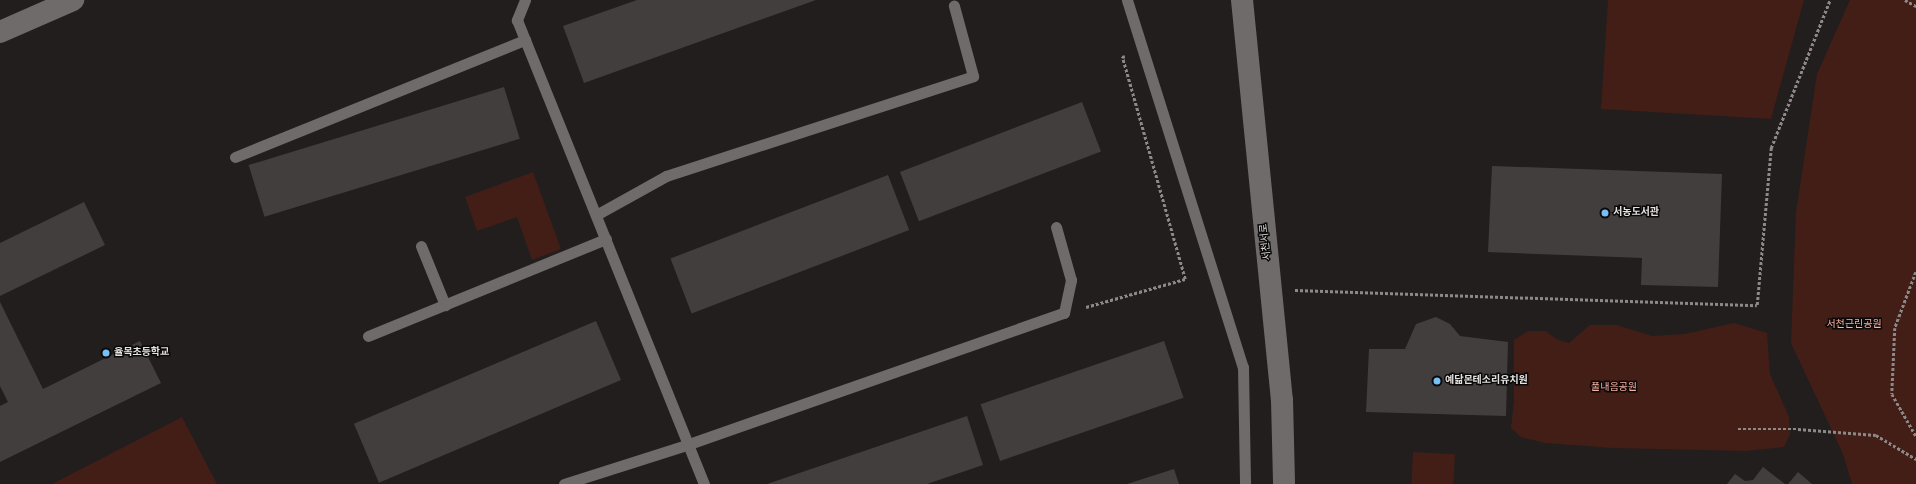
<!DOCTYPE html>
<meta charset="utf-8">
<style>
body{margin:0}
#map{position:relative;width:1916px;height:484px;overflow:hidden;background:#211e1d;font-family:"Source Sans 3","Noto Sans KR",sans-serif}
div>[style]{position:absolute}
.green>*{inset:0;background:#421e17;transform-origin:0 0}
.building>*{inset:0;background:#423e3d;transform-origin:0 0}
.path>*{height:2.5px;margin-top:-1.25px;transform-origin:0;background:repeating-linear-gradient(90deg,#8c8988 0 3px,transparent 0 5px)}
.lane>*{height:11px;margin:-5.5px;padding:0 5.5px;transform-origin:5.5px;border-radius:5.5px;background:#6f6b6a}
.secondary>*{height:22px;margin:-11px;padding:0 11px;transform-origin:11px;border-radius:11px;background:#6f6b6a}
.dots>*{width:11px;height:11px;translate:-50% -50%;box-sizing:border-box;border:2px solid #0a0808;border-radius:50%}
span{translate:-50% -50%;white-space:nowrap;text-align:center;line-height:1.15;-webkit-text-stroke:3px #0a0808;paint-order:stroke}
.poi-label{font-size:10px;color:#e4e1e1;font-weight:700}
.left{translate:0 -50%;text-align:left}
.street-label{font-size:10px;color:#e4e1e1}
.park-label{font-size:10px;color:#fab1a1}
</style>
<div id="map">
<div class="green">
<div style="clip-path:polygon(1608px 0,1804px 0,1771px 119px,1601px 109px)"></div>
<div style="clip-path:polygon(1850px 0,1916px 0,1916px 484px,1852px 484px,1843px 454px,1791px 343px,1796px 212px,1817px 74px)"></div>
<div style="clip-path:polygon(533px 172px,561px 249px,532px 260px,517px 217px,477px 231px,465px 197px)"></div>
<div style="clip-path:polygon(1734px 323px,1767px 333px,1770px 374px,1789px 417px,1790px 434px,1784px 447px,1746px 451px,1613px 448px,1545px 443px,1521px 437px,1511px 428px,1514px 401px,1514px 340px,1528px 331px,1546px 331px,1556px 339px,1569px 343px,1590px 325px,1617px 325px,1652px 336px,1685px 334px)"></div>
<div style="clip-path:polygon(182px 417px,217px 484px,52px 484px)"></div>
<div style="left:1413px;top:452px;width:42px;height:32px;rotate:3deg"></div>
</div>
<div class="building">
<div style="clip-path:polygon(637px 0,816px 0,584px 83px,563px 26px)"></div>
<div style="left:504px;top:87px;width:54px;height:267px;rotate:73deg"></div>
<div style="left:1082px;top:102px;width:53px;height:195px;rotate:69deg"></div>
<div style="clip-path:polygon(1492px 166px,1722px 174px,1718px 287px,1641px 285px,1642px 258px,1488px 252px)"></div>
<div style="left:888px;top:175px;width:59px;height:233px;rotate:69deg"></div>
<div style="clip-path:polygon(84px 202px,105px 245px,0 296px,0 243px)"></div>
<div style="clip-path:polygon(0 302px,43px 389px,140px 341px,161px 383px,0 462px,0 406px,8px 402px,0 386px)"></div>
<div style="clip-path:polygon(1436px 317px,1450px 324px,1460px 336px,1508px 342px,1506px 416px,1366px 412px,1369px 349px,1405px 349px,1416px 324px)"></div>
<div style="left:596px;top:321px;width:64px;height:263px;rotate:67deg"></div>
<div style="left:1164px;top:341px;width:60px;height:194px;rotate:71deg"></div>
<div style="clip-path:polygon(967px 416px,983px 465px,927px 484px,767px 484px)"></div>
<div style="clip-path:polygon(1763px 467px,1785px 484px,1727px 484px,1735px 474px,1745px 481px,1753px 480px)"></div>
<div style="clip-path:polygon(1174px 469px,1179px 484px,1127px 484px)"></div>
<div style="clip-path:polygon(1798px 472px,1812px 484px,1788px 484px)"></div>
</div>
<div class="path">
<div style="left:1905px;top:0;width:13px;rotate:29deg"></div>
<div style="left:1916px;top:272px;width:60px;rotate:110.6deg"></div>
<div style="left:1895px;top:328px;width:66px;rotate:92.6deg"></div>
<div style="left:1892px;top:394px;width:48px;rotate:60.3deg"></div>
<div style="left:1295px;top:290px;width:462px;rotate:1.9deg"></div>
<div style="left:1757px;top:305px;width:158px;rotate:-84.9deg"></div>
<div style="left:1771px;top:148px;width:159px;rotate:-68.3deg"></div>
<div style="left:1086px;top:307px;width:103px;rotate:-15.8deg"></div>
<div style="left:1185px;top:279px;width:231px;rotate:-105.8deg"></div>
<div style="left:1122px;top:57px;width:3px;rotate:-18deg"></div>
<div style="left:1738px;top:429px;width:60px"></div>
<div style="left:1798px;top:429px;width:78px;rotate:4.4deg"></div>
<div style="left:1876px;top:435px;width:47px;rotate:31deg"></div>
</div>
<div class="lane">
<div style="left:525px;top:0;width:22px;rotate:112deg"></div>
<div style="left:517px;top:20px;width:500px;rotate:68.05deg"></div>
<div style="left:1127px;top:0;width:385px;rotate:72.5deg"></div>
<div style="left:1243px;top:367px;width:117px;rotate:89deg"></div>
<div style="left:235px;top:157px;width:313px;rotate:-22deg"></div>
<div style="left:596px;top:215px;width:80px;rotate:-29.1deg"></div>
<div style="left:666px;top:176px;width:323px;rotate:-18deg"></div>
<div style="left:973px;top:76px;width:73px;rotate:-105.2deg"></div>
<div style="left:421px;top:246px;width:64px;rotate:67.9deg"></div>
<div style="left:368px;top:336px;width:257px;rotate:-22.2deg"></div>
<div style="left:564px;top:484px;width:131px;rotate:-17.7deg"></div>
<div style="left:689px;top:444px;width:397px;rotate:-19.3deg"></div>
<div style="left:1064px;top:313px;width:34px;rotate:-78deg"></div>
<div style="left:1071px;top:280px;width:55px;rotate:-105.8deg"></div>
</div>
<div class="secondary">
<div style="left:1242px;top:0;width:402px;rotate:84.3deg"></div>
<div style="left:1282px;top:400px;width:84px;rotate:88.6deg"></div>
<div style="left:0;top:32px;width:80px;rotate:-23.7deg"></div>
</div>
<div class="dots">
<div style="left:1605px;top:213px;background:#77bff7"></div>
<div style="left:106px;top:353px;background:#77bff7"></div>
<div style="left:1437px;top:381px;background:#77bff7"></div>
</div>
<div class="poi-label">
<span class="left" style="left:1613px;top:213px">서농도서관</span>
<span class="left" style="left:114px;top:353px">율목초등학교</span>
<span class="left" style="left:1445px;top:381px">예닮몬테소리유치원</span>
</div>
<div class="street-label">
<span style="left:1266px;top:242px;rotate:-96deg">서천서로</span>
</div>
<div class="park-label">
<span style="left:1854px;top:325px">서천근린공원</span>
<span style="left:1614px;top:388px">풀내음공원</span>
</div>
</div>
